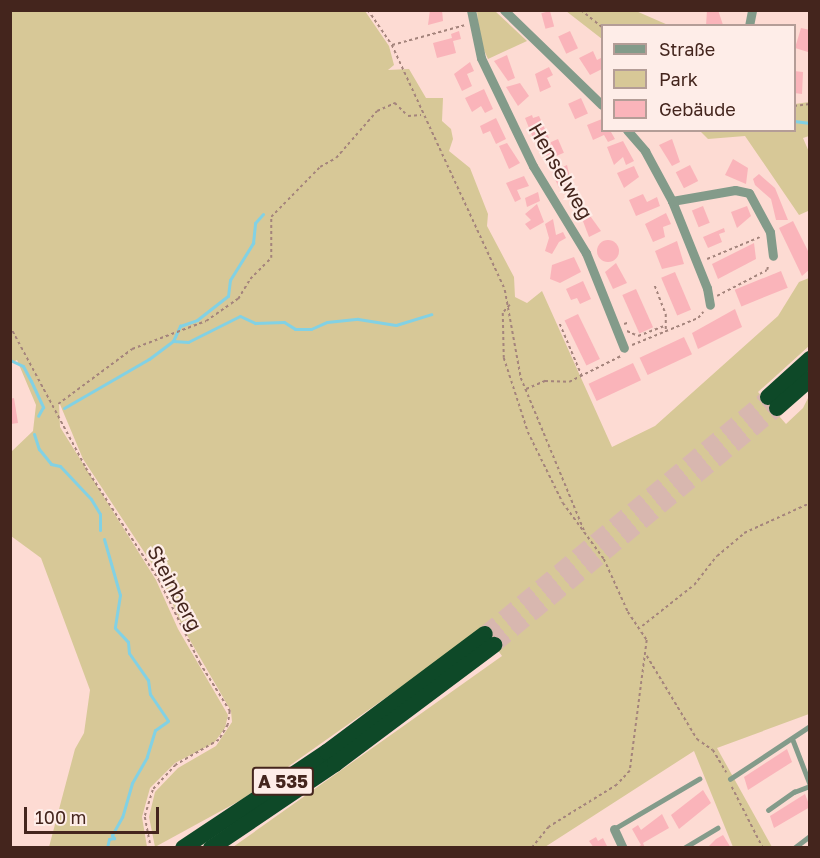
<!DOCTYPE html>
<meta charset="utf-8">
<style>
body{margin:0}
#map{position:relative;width:820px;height:858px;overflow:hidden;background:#fddbd3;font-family:"Golos Text",sans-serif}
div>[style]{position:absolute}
.green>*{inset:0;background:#d7c897}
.stream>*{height:3px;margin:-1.5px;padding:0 1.5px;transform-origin:1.5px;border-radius:1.5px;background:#82d1e4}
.building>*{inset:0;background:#fab4ba;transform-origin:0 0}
.round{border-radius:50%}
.highway-tunnel>*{height:16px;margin-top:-8px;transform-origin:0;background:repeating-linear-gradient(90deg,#d8b7af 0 16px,transparent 0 24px)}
.path>*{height:1.5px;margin-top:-0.75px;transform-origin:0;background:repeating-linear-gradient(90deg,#a4847c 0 3px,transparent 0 6px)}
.lane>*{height:4.5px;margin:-2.25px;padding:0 2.25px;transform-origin:2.25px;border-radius:2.25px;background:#839b8a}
.street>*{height:9px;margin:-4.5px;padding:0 4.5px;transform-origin:4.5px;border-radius:4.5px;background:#839b8a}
.highway>*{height:16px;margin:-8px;padding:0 8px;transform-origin:8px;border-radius:8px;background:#0e4928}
span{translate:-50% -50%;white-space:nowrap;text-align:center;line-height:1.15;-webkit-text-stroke:4.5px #feede8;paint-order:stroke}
.shield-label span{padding:2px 4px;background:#feede8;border:2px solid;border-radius:4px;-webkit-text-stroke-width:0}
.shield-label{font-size:18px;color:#44251d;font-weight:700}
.street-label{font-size:20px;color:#44251d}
.frame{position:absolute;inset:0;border:12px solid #44251d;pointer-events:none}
.legend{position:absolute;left:601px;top:24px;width:195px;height:108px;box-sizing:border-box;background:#feede8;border:2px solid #b49d97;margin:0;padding:8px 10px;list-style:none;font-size:18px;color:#44251d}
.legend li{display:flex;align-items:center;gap:12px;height:30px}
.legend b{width:30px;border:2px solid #b49d97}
.scale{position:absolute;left:24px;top:807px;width:135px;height:27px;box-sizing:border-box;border:3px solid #44251d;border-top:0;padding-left:8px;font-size:18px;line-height:21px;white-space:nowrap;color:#44251d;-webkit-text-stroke:4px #feede8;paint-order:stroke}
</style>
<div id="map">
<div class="green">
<div style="clip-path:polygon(10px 11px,365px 11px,389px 46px,394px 65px,388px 70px,409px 69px,426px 98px,443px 98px,442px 121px,451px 129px,453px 139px,449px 151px,470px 168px,488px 214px,487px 226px,514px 277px,515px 297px,527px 303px,542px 291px,612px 447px,655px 426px,778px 316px,799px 282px,809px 278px,809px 346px,758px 392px,786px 424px,803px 408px,809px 396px,809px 714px,717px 748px,772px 847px,733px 847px,694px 751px,545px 847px,233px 847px,502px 656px,483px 629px,241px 800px,155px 847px,149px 817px,155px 792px,178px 768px,216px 746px,232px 722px,231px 711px,184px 630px,162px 579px,83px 459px,59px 402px,60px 427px,156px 580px,178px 629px,228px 715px,225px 728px,214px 743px,175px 763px,150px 788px,142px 817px,147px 847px,49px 847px,75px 749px,84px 733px,90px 690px,41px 558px,11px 536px,11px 452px,33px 431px,36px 405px,17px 360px,11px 363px)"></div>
<div style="clip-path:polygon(477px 11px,495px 11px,527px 41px,488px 59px,480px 41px)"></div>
<div style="clip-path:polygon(566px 11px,636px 11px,668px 25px,602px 26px,602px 39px)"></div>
<div style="clip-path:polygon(809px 102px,809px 136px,803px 138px,809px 152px,809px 216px,808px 211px,799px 215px,745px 136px,708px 139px,700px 131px,794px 130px,795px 104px)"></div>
</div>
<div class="stream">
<div style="left:794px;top:121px;width:16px;rotate:7deg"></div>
<div style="left:173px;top:341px;width:17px;rotate:-65deg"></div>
<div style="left:180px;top:326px;width:18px;rotate:-19deg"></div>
<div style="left:197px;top:320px;width:39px;rotate:-38deg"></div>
<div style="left:228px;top:296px;width:16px;rotate:-83deg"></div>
<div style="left:230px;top:280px;width:44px;rotate:-58.1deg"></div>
<div style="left:253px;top:243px;width:20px;rotate:-84deg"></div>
<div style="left:255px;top:223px;width:12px;rotate:-48deg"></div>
<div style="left:10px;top:360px;width:14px;rotate:25deg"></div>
<div style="left:23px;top:366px;width:17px;rotate:62deg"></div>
<div style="left:31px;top:381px;width:29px;rotate:65deg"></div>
<div style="left:43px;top:407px;width:10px;rotate:119deg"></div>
<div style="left:64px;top:408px;width:98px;rotate:-30deg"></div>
<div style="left:149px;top:359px;width:30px;rotate:-37deg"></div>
<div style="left:173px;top:341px;width:15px;rotate:4deg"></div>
<div style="left:188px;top:342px;width:58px;rotate:-26.6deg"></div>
<div style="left:240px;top:316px;width:17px;rotate:25deg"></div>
<div style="left:255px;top:323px;width:29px;rotate:-2deg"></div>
<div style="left:284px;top:322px;width:13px;rotate:32deg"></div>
<div style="left:295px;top:329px;width:16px"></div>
<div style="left:311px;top:329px;width:17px;rotate:-24deg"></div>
<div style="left:327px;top:322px;width:31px;rotate:-6deg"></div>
<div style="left:358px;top:319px;width:38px;rotate:9deg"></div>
<div style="left:396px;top:325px;width:37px;rotate:-17deg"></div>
<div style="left:34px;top:434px;width:16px;rotate:72deg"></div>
<div style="left:39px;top:449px;width:19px;rotate:51deg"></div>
<div style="left:51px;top:464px;width:9px;rotate:13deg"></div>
<div style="left:60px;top:466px;width:45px;rotate:46.8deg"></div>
<div style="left:91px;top:499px;width:17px;rotate:59deg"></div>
<div style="left:100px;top:514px;width:16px;rotate:90deg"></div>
<div style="left:104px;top:539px;width:58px;rotate:74.1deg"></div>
<div style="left:120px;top:595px;width:33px;rotate:99deg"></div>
<div style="left:115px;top:628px;width:19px;rotate:47deg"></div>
<div style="left:128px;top:642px;width:11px;rotate:85deg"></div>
<div style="left:129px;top:653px;width:33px;rotate:55deg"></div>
<div style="left:148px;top:680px;width:14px;rotate:82deg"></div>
<div style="left:150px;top:694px;width:32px;rotate:56deg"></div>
<div style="left:168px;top:721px;width:16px;rotate:145deg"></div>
<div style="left:155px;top:730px;width:28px;rotate:107deg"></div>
<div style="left:147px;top:757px;width:30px;rotate:120deg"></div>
<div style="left:132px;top:783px;width:35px;rotate:106deg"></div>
<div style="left:122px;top:817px;width:21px;rotate:119deg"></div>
<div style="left:112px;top:835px;width:4px;rotate:56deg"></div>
<div style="left:114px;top:838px;width:5px;rotate:169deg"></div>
<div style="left:109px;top:839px;width:9px;rotate:103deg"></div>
</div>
<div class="building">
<div style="clip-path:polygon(430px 10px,442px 10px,443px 21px,428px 25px)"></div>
<div style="clip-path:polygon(707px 10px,718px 10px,723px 25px,706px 26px)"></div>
<div style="left:550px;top:11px;width:16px;height:9px;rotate:75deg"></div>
<div style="clip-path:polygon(801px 28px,810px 30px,808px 52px,795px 48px)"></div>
<div style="clip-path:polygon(459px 31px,461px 39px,453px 41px,456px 53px,437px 58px,433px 43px,452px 38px,451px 34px)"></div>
<div style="left:570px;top:31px;width:19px;height:13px;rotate:65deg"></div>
<div style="clip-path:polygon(593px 51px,597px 60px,601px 58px,602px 69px,590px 75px,579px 58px)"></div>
<div style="clip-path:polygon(507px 55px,515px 78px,508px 81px,494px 61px)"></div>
<div style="clip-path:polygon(470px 62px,474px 71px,467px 74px,472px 86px,462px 91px,454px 74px)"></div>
<div style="clip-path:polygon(549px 67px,553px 75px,547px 78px,551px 87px,540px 92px,535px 74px)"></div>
<div style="clip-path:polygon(794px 71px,803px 72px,802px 94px,794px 93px)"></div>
<div style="clip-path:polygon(520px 83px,529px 96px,518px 106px,506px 87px)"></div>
<div style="clip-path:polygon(484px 89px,493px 109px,485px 113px,481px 106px,472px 112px,465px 98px)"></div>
<div style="left:581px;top:98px;width:17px;height:14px;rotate:66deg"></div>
<div style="clip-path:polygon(532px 115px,533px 118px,539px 116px,549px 138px,541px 141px,539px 136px,533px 138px,525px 118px)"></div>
<div style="clip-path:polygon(496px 118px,506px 139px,496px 144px,490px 131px,483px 134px,480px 126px)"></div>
<div style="clip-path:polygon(602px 119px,602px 130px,611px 132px,615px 139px,608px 142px,604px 135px,593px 140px,587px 125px)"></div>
<div style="left:558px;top:139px;width:15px;height:17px;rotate:67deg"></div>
<div style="clip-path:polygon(672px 139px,680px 162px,672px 166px,659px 145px)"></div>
<div style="clip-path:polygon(623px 141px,634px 161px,626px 165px,623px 157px,614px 165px,607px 147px)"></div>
<div style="clip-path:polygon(507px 143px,520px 163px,509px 169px,499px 146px)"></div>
<div style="clip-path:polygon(733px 159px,748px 168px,746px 184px,725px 175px)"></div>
<div style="clip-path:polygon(567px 165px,571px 182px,559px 188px,552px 172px)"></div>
<div style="left:690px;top:165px;width:18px;height:16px;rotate:63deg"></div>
<div style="clip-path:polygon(634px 166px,639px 177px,624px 188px,617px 173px)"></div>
<div style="clip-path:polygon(759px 174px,775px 188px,788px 220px,776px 220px,771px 199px,755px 185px,753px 179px)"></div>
<div style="clip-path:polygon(524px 176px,529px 186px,517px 190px,521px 199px,515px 202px,506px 183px)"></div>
<div style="clip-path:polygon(572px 185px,583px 204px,573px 208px,565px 188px)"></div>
<div style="clip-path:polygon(538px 192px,540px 201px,527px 207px,525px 198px)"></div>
<div style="clip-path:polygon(643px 194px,647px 202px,657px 197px,660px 206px,636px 216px,629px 200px)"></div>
<div style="clip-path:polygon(537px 204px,544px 222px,530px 230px,525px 224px,531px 220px,525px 214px)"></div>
<div style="left:703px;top:206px;width:18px;height:12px;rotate:68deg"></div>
<div style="clip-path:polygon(747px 206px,751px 216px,737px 228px,731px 212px)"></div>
<div style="clip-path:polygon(588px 213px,601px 231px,589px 237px,581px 216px)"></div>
<div style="clip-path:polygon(666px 213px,671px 224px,663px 227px,665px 237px,653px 242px,645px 224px)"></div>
<div style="clip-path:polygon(553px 219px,556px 235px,563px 232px,566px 238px,559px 242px,552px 254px,545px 251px,549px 238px,545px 224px)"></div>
<div style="clip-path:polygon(793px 221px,810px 255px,810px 269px,802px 276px,779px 228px)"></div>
<div style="clip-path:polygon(724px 228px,725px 232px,719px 234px,722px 242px,708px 248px,703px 237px)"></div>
<div class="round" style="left:597px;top:240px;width:22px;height:22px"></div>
<div style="clip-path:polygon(677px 241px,684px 264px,662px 269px,655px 251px)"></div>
<div style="clip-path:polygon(754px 243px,756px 259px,718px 279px,712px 264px)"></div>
<div style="clip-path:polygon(574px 257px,581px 272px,560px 283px,550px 279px,552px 265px)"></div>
<div style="clip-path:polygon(616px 263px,627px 283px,613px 289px,605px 272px)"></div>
<div style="left:781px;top:271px;width:18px;height:50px;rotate:68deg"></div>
<div style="left:675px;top:272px;width:41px;height:15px;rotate:67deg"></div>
<div style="clip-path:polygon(583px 281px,591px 299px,580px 304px,577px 298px,571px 300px,566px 289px)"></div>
<div style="left:636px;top:289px;width:42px;height:15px;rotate:66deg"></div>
<div style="clip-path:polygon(735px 309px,742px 327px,698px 349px,692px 333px)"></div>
<div style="left:578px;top:314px;width:50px;height:15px;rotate:64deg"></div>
<div style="left:684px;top:337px;width:19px;height:49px;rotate:65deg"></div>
<div style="left:633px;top:363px;width:19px;height:49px;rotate:65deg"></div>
<div style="clip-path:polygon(14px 398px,18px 423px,11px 424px,10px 399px)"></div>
<div style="clip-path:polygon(787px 749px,792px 762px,748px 790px,744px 777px)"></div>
<div style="clip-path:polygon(703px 790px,711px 803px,679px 829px,671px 815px)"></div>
<div style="clip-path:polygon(805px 794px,810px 807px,774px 828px,770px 816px)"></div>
<div style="clip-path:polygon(662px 814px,669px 828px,643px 843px,645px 848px,636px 848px,641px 845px,632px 829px,638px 825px,641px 830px)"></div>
<div style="clip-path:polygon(723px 835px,731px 848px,707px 848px,716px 839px)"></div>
<div style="clip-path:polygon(596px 837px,598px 841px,603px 838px,608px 848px,594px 848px,589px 841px)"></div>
</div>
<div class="highway-tunnel">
<div style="left:485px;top:634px;width:369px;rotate:-39.9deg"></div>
<div style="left:494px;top:645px;width:369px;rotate:-39.9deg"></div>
</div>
<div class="path">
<div style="left:368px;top:10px;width:42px;rotate:55.6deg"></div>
<div style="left:392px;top:45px;width:270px;rotate:65.2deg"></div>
<div style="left:505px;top:290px;width:89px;rotate:79.7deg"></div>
<div style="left:521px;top:378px;width:165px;rotate:67.5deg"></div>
<div style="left:581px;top:10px;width:27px;rotate:39deg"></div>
<div style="left:392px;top:45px;width:76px;rotate:-15.3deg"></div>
<div style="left:794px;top:106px;width:16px;rotate:-7deg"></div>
<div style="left:707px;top:259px;width:57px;rotate:-22.5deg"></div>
<div style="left:655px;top:286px;width:30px;rotate:69deg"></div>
<div style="left:666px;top:314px;width:16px;rotate:90deg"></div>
<div style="left:717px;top:296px;width:56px;rotate:-27.5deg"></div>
<div style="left:767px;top:270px;width:5px;rotate:-79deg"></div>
<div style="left:510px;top:305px;width:11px;rotate:131deg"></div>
<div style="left:503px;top:313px;width:45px;rotate:88.7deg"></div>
<div style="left:504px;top:358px;width:78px;rotate:72deg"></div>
<div style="left:528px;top:432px;width:79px;rotate:63.8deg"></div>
<div style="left:563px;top:503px;width:69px;rotate:53.8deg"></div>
<div style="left:604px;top:559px;width:58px;rotate:65.6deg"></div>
<div style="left:628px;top:612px;width:34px;rotate:56deg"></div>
<div style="left:647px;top:640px;width:132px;rotate:97.4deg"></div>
<div style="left:630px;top:771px;width:19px;rotate:133deg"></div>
<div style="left:617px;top:785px;width:80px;rotate:148.3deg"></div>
<div style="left:549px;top:827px;width:27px;rotate:129deg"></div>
<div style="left:560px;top:324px;width:56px;rotate:67.1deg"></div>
<div style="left:624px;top:324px;width:6px;rotate:-18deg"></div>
<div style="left:10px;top:326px;width:161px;rotate:61.8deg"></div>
<div style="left:86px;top:468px;width:134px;rotate:56.9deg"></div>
<div style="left:159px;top:580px;width:93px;rotate:63.7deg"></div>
<div style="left:200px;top:663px;width:57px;rotate:58deg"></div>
<div style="left:230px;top:711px;width:14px;rotate:98deg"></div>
<div style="left:228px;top:725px;width:17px;rotate:121deg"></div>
<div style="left:219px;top:740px;width:50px;rotate:149.8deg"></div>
<div style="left:176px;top:765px;width:34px;rotate:133deg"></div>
<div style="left:153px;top:790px;width:28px;rotate:107deg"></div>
<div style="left:145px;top:817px;width:32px;rotate:79deg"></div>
<div style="left:627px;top:331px;width:12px;rotate:24deg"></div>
<div style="left:638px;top:336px;width:28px;rotate:-21deg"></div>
<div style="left:632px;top:345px;width:71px;rotate:-22.2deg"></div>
<div style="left:698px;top:318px;width:8px;rotate:-50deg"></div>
<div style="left:526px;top:389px;width:21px;rotate:-23deg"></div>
<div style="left:545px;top:381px;width:24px;rotate:2deg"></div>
<div style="left:569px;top:382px;width:58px;rotate:-26.6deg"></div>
<div style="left:58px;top:404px;width:92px;rotate:-36.6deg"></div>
<div style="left:132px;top:349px;width:79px;rotate:-20.7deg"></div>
<div style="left:206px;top:321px;width:39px;rotate:-35deg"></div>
<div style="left:238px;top:299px;width:23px;rotate:-59deg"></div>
<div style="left:250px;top:279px;width:30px;rotate:-45deg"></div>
<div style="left:271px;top:258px;width:41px;rotate:-90deg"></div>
<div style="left:271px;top:217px;width:70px;rotate:-45.6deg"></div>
<div style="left:320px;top:167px;width:18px;rotate:-29deg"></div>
<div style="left:336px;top:158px;width:62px;rotate:-48.9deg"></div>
<div style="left:377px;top:111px;width:20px;rotate:-24deg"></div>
<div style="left:395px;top:103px;width:18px;rotate:45deg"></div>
<div style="left:408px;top:116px;width:13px;rotate:-4deg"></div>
<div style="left:642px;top:626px;width:66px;rotate:-38.3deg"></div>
<div style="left:694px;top:585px;width:37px;rotate:-52deg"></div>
<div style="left:717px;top:556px;width:35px;rotate:-40deg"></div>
<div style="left:744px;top:533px;width:72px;rotate:-24.4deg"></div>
<div style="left:647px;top:656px;width:97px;rotate:58.9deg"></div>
<div style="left:697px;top:739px;width:19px;rotate:35deg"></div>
<div style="left:713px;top:750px;width:26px;rotate:59deg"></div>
<div style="left:732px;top:787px;width:68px;rotate:63.1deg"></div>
</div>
<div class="lane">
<div style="left:793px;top:740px;width:47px;rotate:68.9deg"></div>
<div style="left:730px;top:779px;width:96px;rotate:-33.5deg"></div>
<div style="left:768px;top:810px;width:32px;rotate:-35deg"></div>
<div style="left:794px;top:792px;width:17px;rotate:-21deg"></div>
<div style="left:614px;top:829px;width:99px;rotate:-30.5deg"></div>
<div style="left:684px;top:848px;width:39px;rotate:-31deg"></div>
<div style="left:794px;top:848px;width:20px;rotate:-37deg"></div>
</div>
<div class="street">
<div style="left:471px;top:10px;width:49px;rotate:78.2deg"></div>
<div style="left:481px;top:58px;width:120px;rotate:64.3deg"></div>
<div style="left:533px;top:166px;width:102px;rotate:58.7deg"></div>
<div style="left:586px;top:253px;width:102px;rotate:68.2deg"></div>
<div style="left:504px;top:10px;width:136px;rotate:44.1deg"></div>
<div style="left:749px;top:26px;width:16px;rotate:-79deg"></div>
<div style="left:627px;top:130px;width:28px;rotate:49deg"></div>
<div style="left:645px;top:151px;width:57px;rotate:61.6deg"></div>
<div style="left:672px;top:201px;width:94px;rotate:68.1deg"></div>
<div style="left:707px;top:288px;width:17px;rotate:80deg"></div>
<div style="left:672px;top:201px;width:64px;rotate:-9.9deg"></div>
<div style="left:735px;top:190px;width:14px;rotate:12deg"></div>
<div style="left:749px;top:193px;width:44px;rotate:61.7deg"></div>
<div style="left:770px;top:232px;width:24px;rotate:83deg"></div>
<div style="left:614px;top:829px;width:21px;rotate:65deg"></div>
</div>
<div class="highway">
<div style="left:768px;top:397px;width:57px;rotate:-42.1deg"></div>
<div style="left:777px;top:408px;width:44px;rotate:-41.3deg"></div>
<div style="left:183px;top:848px;width:173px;rotate:-33.7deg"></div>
<div style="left:327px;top:752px;width:197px;rotate:-36.8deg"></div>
<div style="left:211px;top:848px;width:150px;rotate:-34.1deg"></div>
<div style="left:335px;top:764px;width:199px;rotate:-36.8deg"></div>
</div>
<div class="shield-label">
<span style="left:283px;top:781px">A 535</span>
</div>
<div class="street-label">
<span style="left:561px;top:171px;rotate:60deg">Henselweg</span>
<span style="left:175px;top:588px;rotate:62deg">Steinberg</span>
</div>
<div class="frame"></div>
<ul class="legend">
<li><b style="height:8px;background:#839b8a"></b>Straße</li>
<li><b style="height:16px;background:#d7c897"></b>Park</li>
<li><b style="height:16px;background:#fab4ba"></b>Gebäude</li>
</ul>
<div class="scale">100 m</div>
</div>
